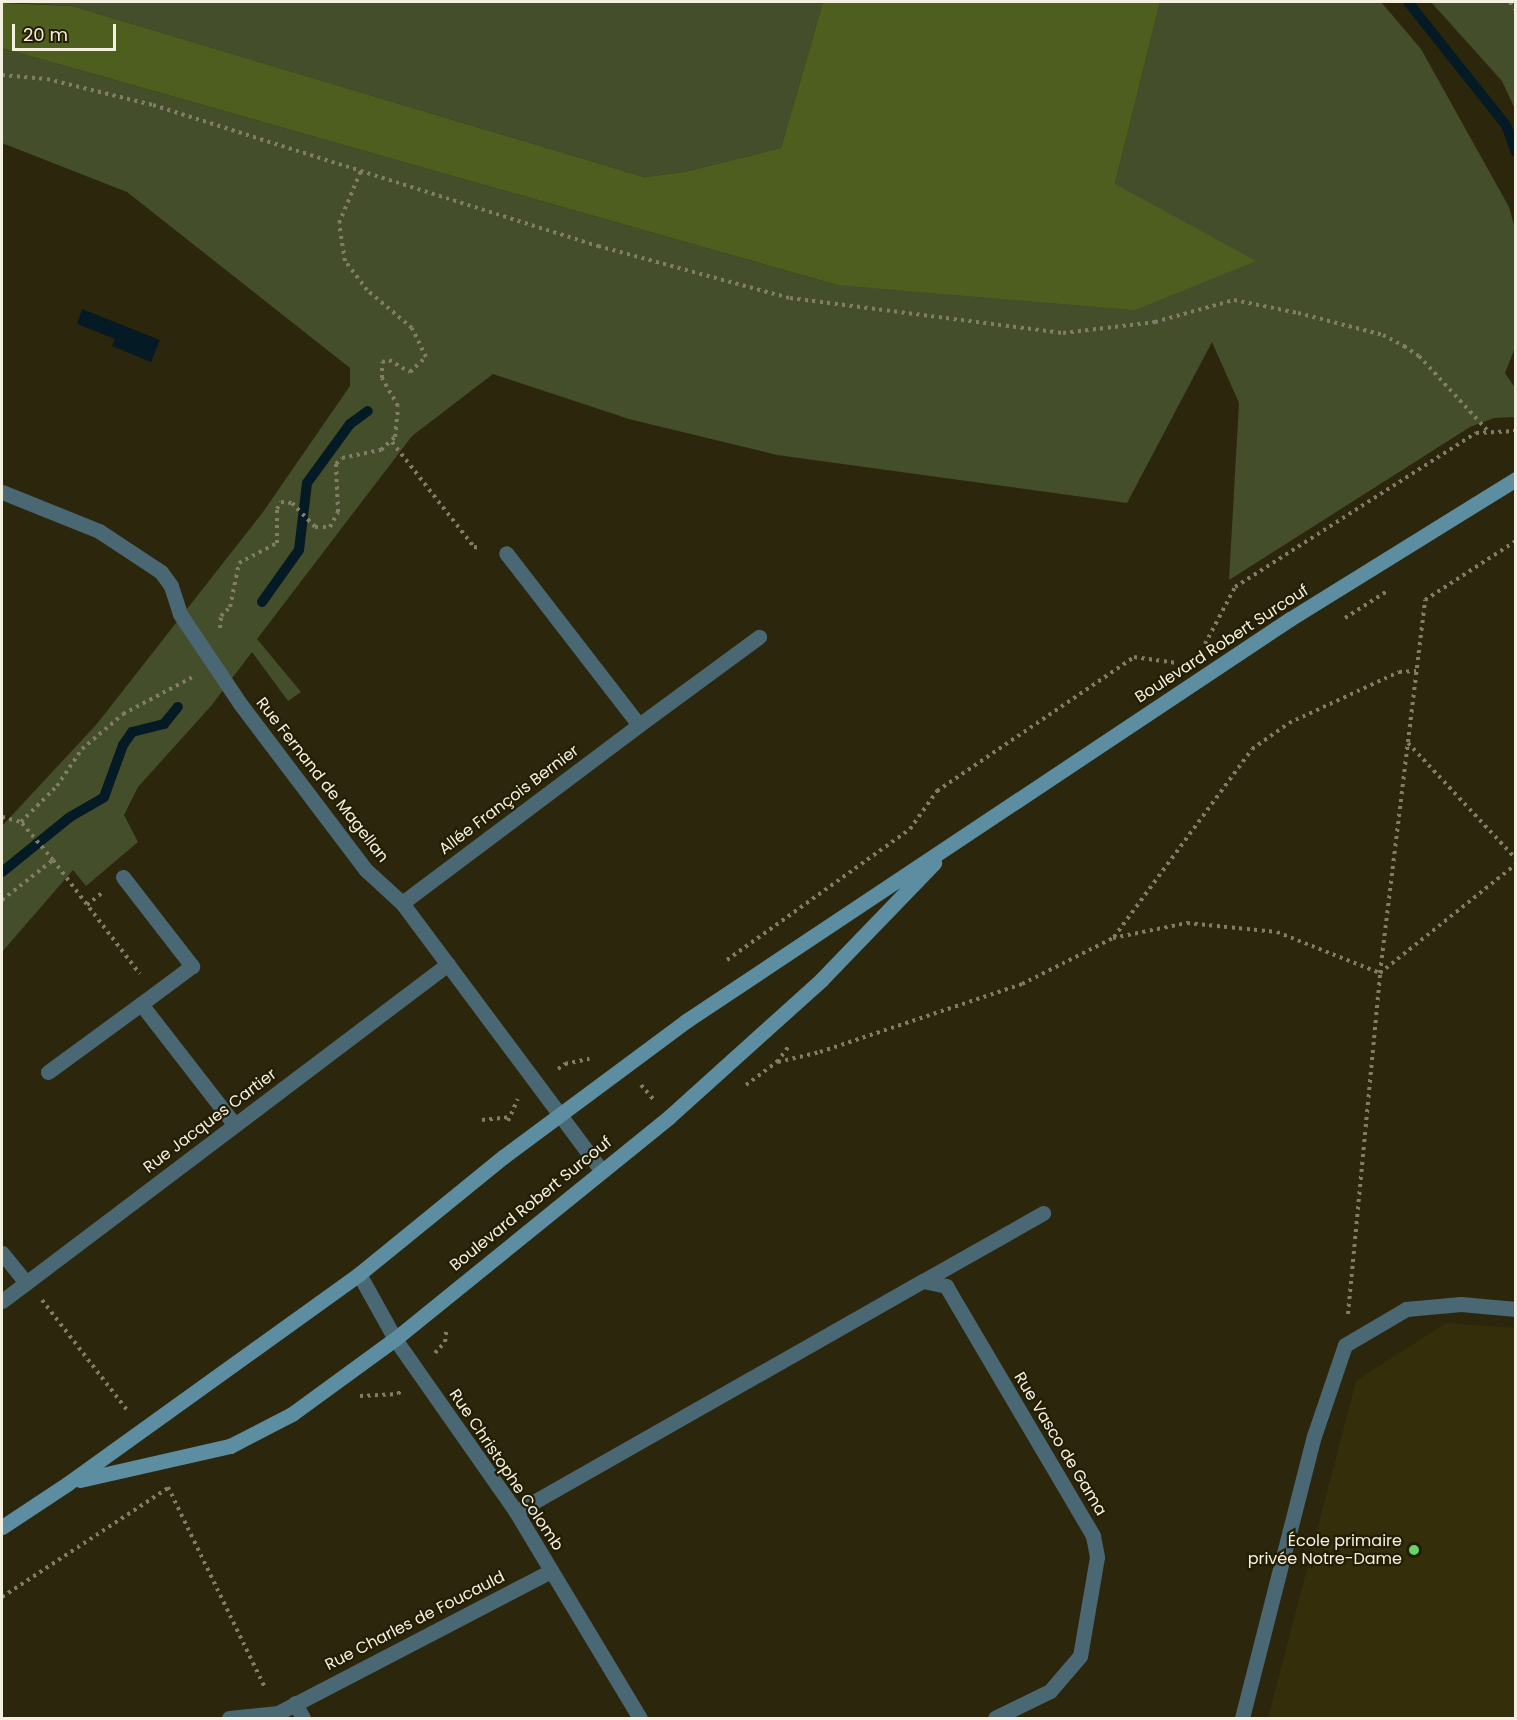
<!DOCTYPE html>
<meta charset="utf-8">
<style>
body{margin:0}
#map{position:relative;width:1517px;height:1720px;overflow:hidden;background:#2c270c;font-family:Poppins,sans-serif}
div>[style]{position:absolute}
.built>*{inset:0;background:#352e0b}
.green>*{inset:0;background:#444e2a}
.forest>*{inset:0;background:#4e5e1f}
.water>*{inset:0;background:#041a24}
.stream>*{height:10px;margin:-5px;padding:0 5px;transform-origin:5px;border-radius:5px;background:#041a24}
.path>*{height:4px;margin-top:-2px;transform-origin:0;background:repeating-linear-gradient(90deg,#817d66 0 3px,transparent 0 7.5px)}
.street>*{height:15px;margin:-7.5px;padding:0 7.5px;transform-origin:7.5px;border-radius:7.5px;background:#4a6874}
.secondary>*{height:15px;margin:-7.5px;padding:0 7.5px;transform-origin:7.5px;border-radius:7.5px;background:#5c8da0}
.dots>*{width:16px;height:16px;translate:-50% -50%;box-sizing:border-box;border:3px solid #231d03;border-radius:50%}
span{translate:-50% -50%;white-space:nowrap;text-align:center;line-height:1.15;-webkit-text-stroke:4.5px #231d03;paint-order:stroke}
.street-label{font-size:16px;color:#f3f0e0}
.poi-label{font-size:16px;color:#f3f0e0}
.right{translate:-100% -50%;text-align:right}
.frame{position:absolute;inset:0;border:3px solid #f3f0e0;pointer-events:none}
.scale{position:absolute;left:12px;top:24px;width:104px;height:27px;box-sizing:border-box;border:3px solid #f3f0e0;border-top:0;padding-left:8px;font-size:18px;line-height:21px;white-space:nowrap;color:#f3f0e0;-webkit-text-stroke:4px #231d03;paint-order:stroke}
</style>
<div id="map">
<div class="built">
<div style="clip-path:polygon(1446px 1323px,1515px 1328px,1515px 1718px,1268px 1718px,1356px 1381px)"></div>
</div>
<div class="green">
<div style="clip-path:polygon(2px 2px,823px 2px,781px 148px,684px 172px,644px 177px,72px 6px)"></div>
<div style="clip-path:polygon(1160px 2px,1381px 2px,1421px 49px,1509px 207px,1516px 233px,1516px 345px,1505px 373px,1515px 388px,1515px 417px,1494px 418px,1470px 427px,1229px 580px,1239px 403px,1212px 342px,1127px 503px,777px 455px,629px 419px,493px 374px,412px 436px,257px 639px,301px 692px,288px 701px,252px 652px,211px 706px,138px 787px,124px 815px,138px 842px,86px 886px,73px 870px,2px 952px,2px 826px,96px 725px,263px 512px,350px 386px,350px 368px,127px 192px,2px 143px,2px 48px,837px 285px,1115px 184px)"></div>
<div style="clip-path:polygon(1431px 2px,1515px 2px,1515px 109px,1502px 81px)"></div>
</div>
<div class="forest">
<div style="clip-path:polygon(823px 2px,1160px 2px,1115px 184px,1256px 261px,1135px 310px,837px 285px,2px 48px,2px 3px,72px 6px,644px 177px,684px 172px,781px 148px)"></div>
</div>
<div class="water">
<div style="clip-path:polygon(82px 309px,160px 340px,151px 362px,112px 346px,115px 339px,77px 324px)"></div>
</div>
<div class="stream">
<div style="left:1408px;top:2px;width:157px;rotate:51.5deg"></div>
<div style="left:1506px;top:125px;width:29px;rotate:70deg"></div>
<div style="left:262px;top:602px;width:64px;rotate:-54.6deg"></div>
<div style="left:299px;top:550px;width:67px;rotate:-83.2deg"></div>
<div style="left:307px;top:483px;width:73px;rotate:-53.9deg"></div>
<div style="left:350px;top:424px;width:22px;rotate:-36deg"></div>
<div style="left:2px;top:872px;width:87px;rotate:-39deg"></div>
<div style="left:70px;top:817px;width:39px;rotate:-30deg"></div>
<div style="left:104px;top:797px;width:55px;rotate:-69.9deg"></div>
<div style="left:123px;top:745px;width:16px;rotate:-55deg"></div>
<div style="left:132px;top:732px;width:33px;rotate:-14deg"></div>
<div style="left:164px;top:724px;width:22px;rotate:-51deg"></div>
</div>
<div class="path">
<div style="left:1510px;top:2px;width:10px;rotate:53deg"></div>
<div style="left:2px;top:75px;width:45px;rotate:5.1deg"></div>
<div style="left:47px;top:79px;width:109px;rotate:13.8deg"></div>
<div style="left:153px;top:105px;width:467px;rotate:17.6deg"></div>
<div style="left:598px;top:246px;width:199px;rotate:15.2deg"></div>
<div style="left:790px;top:298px;width:275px;rotate:7.3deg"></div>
<div style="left:1063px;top:333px;width:93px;rotate:-6.8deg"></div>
<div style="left:1155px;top:322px;width:82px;rotate:-15.6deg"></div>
<div style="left:1234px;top:300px;width:65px;rotate:11.5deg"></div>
<div style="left:1298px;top:313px;width:88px;rotate:14.5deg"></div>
<div style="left:1383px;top:335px;width:24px;rotate:28deg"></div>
<div style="left:1404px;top:346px;width:18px;rotate:34deg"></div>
<div style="left:1419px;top:356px;width:100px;rotate:47.4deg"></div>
<div style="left:392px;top:442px;width:133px;rotate:52deg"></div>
<div style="left:474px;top:547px;width:7px;rotate:8deg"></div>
<div style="left:1345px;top:618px;width:52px;rotate:-32.5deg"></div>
<div style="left:220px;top:628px;width:12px;rotate:-85deg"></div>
<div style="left:221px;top:616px;width:13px;rotate:-45deg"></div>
<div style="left:230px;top:607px;width:45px;rotate:-78.4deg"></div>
<div style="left:239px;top:563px;width:43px;rotate:-27.8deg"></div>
<div style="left:277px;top:543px;width:34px;rotate:-90deg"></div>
<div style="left:277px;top:509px;width:8px;rotate:-60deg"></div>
<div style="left:281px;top:502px;width:11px;rotate:5deg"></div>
<div style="left:292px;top:503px;width:33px;rotate:46deg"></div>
<div style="left:315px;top:527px;width:15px"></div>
<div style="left:330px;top:527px;width:17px;rotate:-62deg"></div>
<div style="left:338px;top:512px;width:48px;rotate:-92.4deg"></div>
<div style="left:336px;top:464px;width:8px;rotate:-45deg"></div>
<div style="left:342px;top:458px;width:40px;rotate:-12deg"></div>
<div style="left:381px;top:450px;width:19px;rotate:-43deg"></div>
<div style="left:395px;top:437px;width:31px;rotate:-84deg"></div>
<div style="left:398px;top:406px;width:32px;rotate:-120deg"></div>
<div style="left:382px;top:378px;width:16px;rotate:-90deg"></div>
<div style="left:382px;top:362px;width:7px;rotate:-16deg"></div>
<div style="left:389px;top:360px;width:24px;rotate:30deg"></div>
<div style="left:410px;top:372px;width:22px;rotate:-43deg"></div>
<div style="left:426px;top:357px;width:32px;rotate:-116deg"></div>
<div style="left:412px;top:328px;width:59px;rotate:-139.8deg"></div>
<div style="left:367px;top:290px;width:36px;rotate:-127deg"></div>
<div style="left:345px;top:261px;width:38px;rotate:-99deg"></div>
<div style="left:339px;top:223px;width:60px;rotate:-67.3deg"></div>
<div style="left:1205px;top:644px;width:64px;rotate:-62.2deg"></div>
<div style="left:1235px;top:587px;width:286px;rotate:-32.6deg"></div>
<div style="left:1476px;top:433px;width:40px;rotate:-2.9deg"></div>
<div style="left:1408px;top:743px;width:158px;rotate:47deg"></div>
<div style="left:2px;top:817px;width:20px;rotate:15deg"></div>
<div style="left:53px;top:860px;width:143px;rotate:52.7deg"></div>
<div style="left:2px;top:900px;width:65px;rotate:-38.1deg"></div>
<div style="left:53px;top:860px;width:50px;rotate:-130.1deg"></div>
<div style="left:21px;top:822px;width:51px;rotate:-45deg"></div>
<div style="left:57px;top:786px;width:45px;rotate:-56deg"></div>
<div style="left:82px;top:749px;width:54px;rotate:-40.5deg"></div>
<div style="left:123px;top:714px;width:79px;rotate:-27.9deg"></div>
<div style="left:87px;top:905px;width:21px;rotate:-39deg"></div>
<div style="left:1114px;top:937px;width:233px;rotate:-53.7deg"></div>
<div style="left:1252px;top:749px;width:45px;rotate:-35.1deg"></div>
<div style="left:1289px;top:723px;width:121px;rotate:-24.9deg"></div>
<div style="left:1399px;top:672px;width:17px;rotate:-3deg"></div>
<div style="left:727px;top:960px;width:225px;rotate:-35.6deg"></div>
<div style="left:910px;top:829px;width:47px;rotate:-54.6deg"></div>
<div style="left:937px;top:791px;width:238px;rotate:-34.2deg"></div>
<div style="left:1134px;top:657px;width:43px;rotate:7.9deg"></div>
<div style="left:778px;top:1062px;width:43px;rotate:-13.4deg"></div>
<div style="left:820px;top:1052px;width:213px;rotate:-18.6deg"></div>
<div style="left:1022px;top:984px;width:102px;rotate:-26.8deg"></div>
<div style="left:1113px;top:938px;width:76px;rotate:-11.5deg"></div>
<div style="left:1187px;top:923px;width:90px;rotate:5.7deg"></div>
<div style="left:1277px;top:932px;width:111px;rotate:21.7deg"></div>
<div style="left:1380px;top:973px;width:174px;rotate:-38.7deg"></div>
<div style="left:558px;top:1069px;width:9px;rotate:-36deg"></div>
<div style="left:565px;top:1064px;width:25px;rotate:-12deg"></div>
<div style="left:641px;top:1085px;width:20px;rotate:49deg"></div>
<div style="left:746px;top:1085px;width:39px;rotate:-37deg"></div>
<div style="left:777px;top:1062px;width:20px;rotate:-53deg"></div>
<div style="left:482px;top:1120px;width:27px;rotate:-6deg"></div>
<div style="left:508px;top:1121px;width:24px;rotate:-66deg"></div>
<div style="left:42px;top:1300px;width:139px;rotate:52.3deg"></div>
<div style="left:1348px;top:1314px;width:342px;rotate:-84.6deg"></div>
<div style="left:1380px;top:973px;width:376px;rotate:-83.1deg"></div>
<div style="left:1425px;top:600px;width:108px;rotate:-33deg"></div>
<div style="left:435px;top:1353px;width:15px;rotate:-48deg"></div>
<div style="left:445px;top:1342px;width:10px;rotate:-84deg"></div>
<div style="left:360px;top:1396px;width:38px;rotate:-3deg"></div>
<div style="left:398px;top:1394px;width:5px;rotate:-53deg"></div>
<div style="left:168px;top:1487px;width:223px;rotate:64.2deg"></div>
<div style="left:2px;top:1597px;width:199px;rotate:-33.3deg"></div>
</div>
<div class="street">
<div style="left:2px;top:492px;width:105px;rotate:21.9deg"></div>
<div style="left:99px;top:531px;width:74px;rotate:33.5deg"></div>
<div style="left:161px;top:572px;width:17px;rotate:54deg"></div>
<div style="left:171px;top:586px;width:29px;rotate:72deg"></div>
<div style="left:180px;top:614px;width:110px;rotate:56.2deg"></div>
<div style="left:241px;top:705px;width:207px;rotate:52.9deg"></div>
<div style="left:366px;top:870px;width:49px;rotate:42.5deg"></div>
<div style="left:402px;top:903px;width:333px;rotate:53.3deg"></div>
<div style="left:639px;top:725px;width:149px;rotate:-36.3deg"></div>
<div style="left:123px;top:877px;width:113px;rotate:52.2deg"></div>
<div style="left:192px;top:966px;width:64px;rotate:143.3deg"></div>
<div style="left:402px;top:903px;width:296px;rotate:-36.9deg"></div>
<div style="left:639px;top:725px;width:217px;rotate:-127.7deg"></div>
<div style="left:48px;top:1072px;width:115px;rotate:-36.2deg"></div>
<div style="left:141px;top:1004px;width:153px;rotate:52.2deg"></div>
<div style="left:2px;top:1253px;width:38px;rotate:51deg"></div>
<div style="left:26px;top:1283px;width:529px;rotate:-37.09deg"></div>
<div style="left:359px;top:1274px;width:74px;rotate:61deg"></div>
<div style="left:395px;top:1339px;width:211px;rotate:55deg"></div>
<div style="left:516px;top:1512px;width:240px;rotate:59deg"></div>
<div style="left:923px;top:1281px;width:138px;rotate:-29.5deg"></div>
<div style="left:2px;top:1301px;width:30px;rotate:-37deg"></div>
<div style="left:516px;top:1512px;width:468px;rotate:-29.6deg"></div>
<div style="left:923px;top:1281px;width:24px;rotate:12deg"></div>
<div style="left:946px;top:1286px;width:290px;rotate:59.5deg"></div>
<div style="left:1093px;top:1536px;width:21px;rotate:79deg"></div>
<div style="left:1097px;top:1557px;width:100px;rotate:99.7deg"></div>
<div style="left:1080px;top:1656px;width:46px;rotate:130.6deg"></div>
<div style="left:1050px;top:1691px;width:61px;rotate:153.9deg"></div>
<div style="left:295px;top:1703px;width:17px;rotate:62deg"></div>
<div style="left:229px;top:1718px;width:49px;rotate:-5.8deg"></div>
<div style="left:278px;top:1713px;width:308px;rotate:-27.5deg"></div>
<div style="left:1242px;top:1718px;width:291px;rotate:-75.7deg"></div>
<div style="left:1314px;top:1436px;width:96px;rotate:-71.2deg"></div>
<div style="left:1345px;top:1345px;width:71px;rotate:-30.5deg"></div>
<div style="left:1406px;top:1309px;width:55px;rotate:-5.2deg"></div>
<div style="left:1461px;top:1304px;width:55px;rotate:5.2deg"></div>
</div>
<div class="secondary">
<div style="left:80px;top:1480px;width:154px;rotate:-12.8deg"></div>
<div style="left:230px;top:1446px;width:70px;rotate:-27.3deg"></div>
<div style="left:292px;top:1414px;width:127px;rotate:-36.1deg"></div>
<div style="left:395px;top:1339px;width:353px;rotate:-39deg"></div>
<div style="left:669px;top:1117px;width:205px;rotate:-42deg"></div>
<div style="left:821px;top:980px;width:163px;rotate:-46deg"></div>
<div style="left:2px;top:1527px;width:78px;rotate:-33.5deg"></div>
<div style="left:67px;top:1484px;width:360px;rotate:-35.7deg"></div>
<div style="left:359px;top:1274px;width:186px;rotate:-39.1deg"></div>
<div style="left:503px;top:1157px;width:228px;rotate:-36.6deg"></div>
<div style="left:686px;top:1021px;width:726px;rotate:-33.65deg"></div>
<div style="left:1290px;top:619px;width:266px;rotate:-31.8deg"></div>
</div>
<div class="dots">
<div style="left:1414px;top:1550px;background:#67d466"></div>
</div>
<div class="street-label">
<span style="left:1222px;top:644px;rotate:-33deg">Boulevard Robert Surcouf</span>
<span style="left:322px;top:780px;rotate:52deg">Rue Fernand de Magellan</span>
<span style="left:509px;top:800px;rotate:-37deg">Allée François Bernier</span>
<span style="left:210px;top:1121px;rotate:-37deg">Rue Jacques Cartier</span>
<span style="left:531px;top:1204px;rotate:-39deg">Boulevard Robert Surcouf</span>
<span style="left:1060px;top:1444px;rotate:59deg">Rue Vasco de Gama</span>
<span style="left:506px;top:1470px;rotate:56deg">Rue Christophe Colomb</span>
<span style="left:415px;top:1621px;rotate:-27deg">Rue Charles de Foucauld</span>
</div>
<div class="poi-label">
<span class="right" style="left:1402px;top:1550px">École primaire<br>privée Notre-Dame</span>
</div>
<div class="frame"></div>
<div class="scale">20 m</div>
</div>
